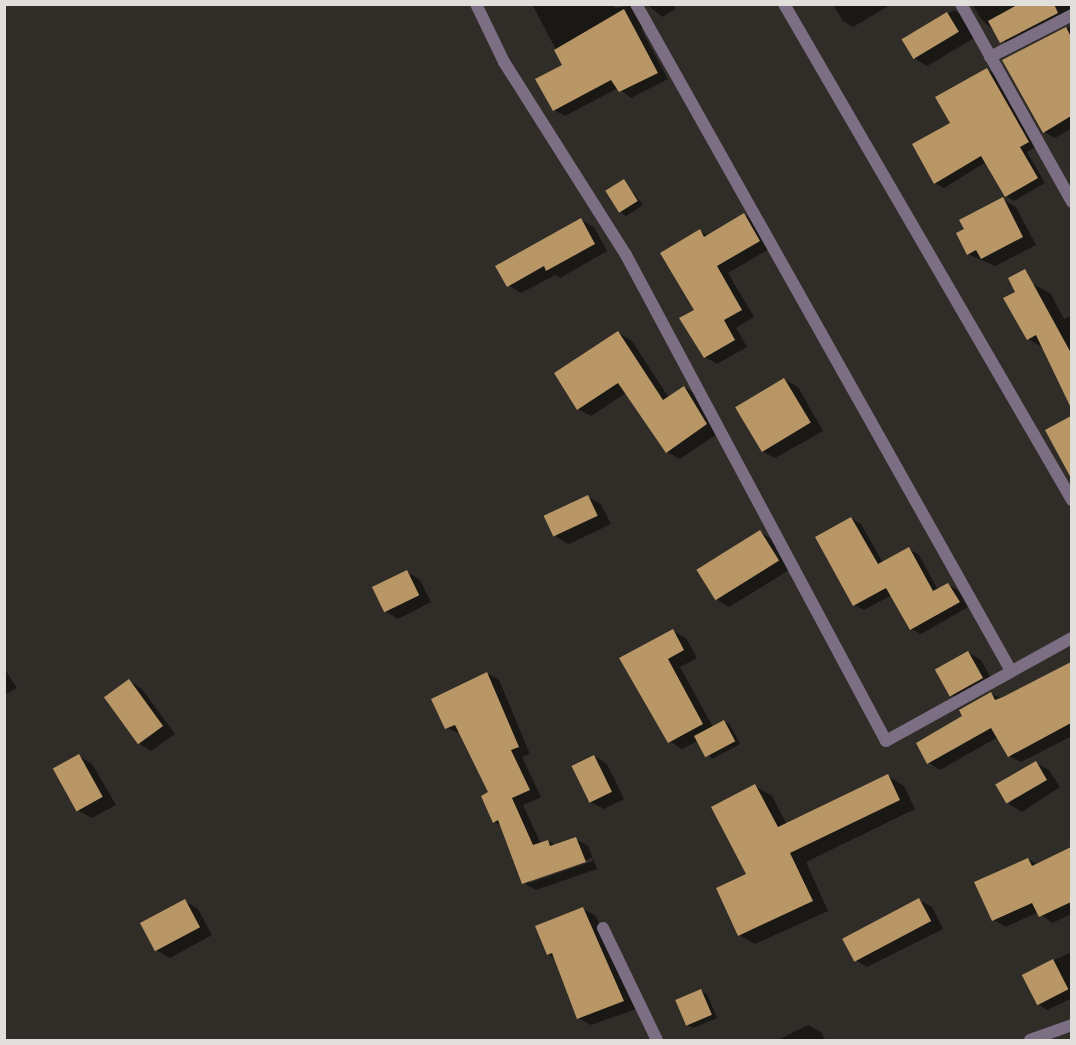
<!DOCTYPE html>
<style>
body{margin:0}
#map{position:relative;width:1076px;height:1045px;overflow:hidden;background:#302d29;font-family:Karla,sans-serif}
div>[style]{position:absolute}
.shadow>*{inset:0;background:#0007}
.building>*{inset:0;background:#b89665;transform-origin:0 0}
.street>*{height:12px;margin:-6px;padding:0 6px;transform-origin:6px;border-radius:6px;background:#7c6e83}
span{translate:-50% -50%;white-space:nowrap;text-align:center;line-height:1.15;-webkit-text-stroke:6px #26231f;paint-order:stroke}
.frame{position:absolute;inset:0;border:6px solid #e0dfdc;pointer-events:none}
</style>
<div id="map">
<div class="shadow">
<div style="clip-path:polygon(532px 4px,613px 4px,615px 8px,643px 4px,638px 6px,645px 26px,641px 29px,668px 79px,631px 98px,618px 88px,565px 116px,554px 110px,564px 65px)"></div>
<div style="clip-path:polygon(647px 4px,673px 4px,676px 9px,662px 17px)"></div>
<div style="clip-path:polygon(833px 4px,892px 4px,853px 27px,843px 21px)"></div>
<div style="clip-path:polygon(972px 4px,1072px 4px,1072px 17px,1012px 48px,981px 19px)"></div>
<div style="clip-path:polygon(954px 10px,967px 18px,978px 36px,927px 66px,914px 58px,903px 39px)"></div>
<div style="clip-path:polygon(1072px 26px,1072px 128px,1055px 138px,1044px 132px,1004px 61px)"></div>
<div style="clip-path:polygon(987px 70px,996px 74px,1036px 147px,1027px 152px,1045px 183px,1014px 201px,1006px 196px,986px 162px,944px 188px,935px 183px,914px 145px,952px 123px)"></div>
<div style="clip-path:polygon(624px 181px,643px 205px,626px 216px,620px 212px)"></div>
<div style="clip-path:polygon(1003px 199px,1016px 207px,1036px 245px,995px 266px,968px 254px,966px 229px)"></div>
<div style="clip-path:polygon(744px 215px,757px 222px,771px 248px,728px 273px,754px 317px,736px 328px,747px 347px,717px 364px,705px 357px,696px 310px,700px 231px,709px 236px)"></div>
<div style="clip-path:polygon(581px 220px,594px 227px,607px 251px,560px 278px,555px 275px,521px 293px,508px 285px)"></div>
<div style="clip-path:polygon(1033px 284px,1051px 294px,1064px 319px,1072px 315px,1072px 405px,1044px 348px,1028px 339px,1005px 299px)"></div>
<div style="clip-path:polygon(618px 333px,632px 341px,669px 398px,684px 387px,697px 395px,720px 432px,680px 459px,667px 452px,626px 393px,591px 416px,578px 409px)"></div>
<div style="clip-path:polygon(784px 379px,798px 387px,823px 431px,775px 458px,762px 451px)"></div>
<div style="clip-path:polygon(1072px 417px,1072px 471px,1047px 430px)"></div>
<div style="clip-path:polygon(588px 497px,601px 504px,611px 524px,569px 544px,556px 537px)"></div>
<div style="clip-path:polygon(851px 518px,861px 524px,883px 563px,909px 549px,919px 555px,938px 590px,948px 585px,958px 590px,968px 607px,921px 634px,911px 629px,892px 595px,864px 610px,854px 605px)"></div>
<div style="clip-path:polygon(760px 532px,773px 540px,791px 569px,729px 607px,716px 599px)"></div>
<div style="clip-path:polygon(407px 572px,420px 580px,431px 602px,398px 619px,385px 611px)"></div>
<div style="clip-path:polygon(673px 631px,686px 638px,697px 658px,680px 667px,713px 727px,724px 721px,730px 725px,740px 744px,712px 759px,698px 741px,682px 749px,669px 741px,621px 659px)"></div>
<div style="clip-path:polygon(968px 652px,981px 660px,995px 685px,965px 702px,952px 695px)"></div>
<div style="clip-path:polygon(1072px 663px,1072px 736px,1021px 762px,1009px 756px,998px 737px,940px 770px,929px 763px,964px 717px,991px 694px,1004px 699px)"></div>
<div style="clip-path:polygon(4px 668px,17px 688px,4px 695px)"></div>
<div style="clip-path:polygon(evenodd,487px 673px,499px 680px,530px 754px,522px 757px,541px 797px,523px 805px,541px 844px,548px 841px,556px 846px,576px 839px,588px 846px,597px 869px,536px 890px,524px 883px,502px 826px,494px 822px,490px 792px,461px 734px,447px 728px,487px 673px,592px 858px,593px 861px,530px 883px,530px 880px,592px 858px)"></div>
<div style="clip-path:polygon(129px 681px,142px 689px,175px 734px,151px 751px,138px 743px,106px 697px)"></div>
<div style="clip-path:polygon(79px 756px,92px 764px,116px 805px,92px 818px,79px 811px)"></div>
<div style="clip-path:polygon(594px 756px,607px 764px,624px 799px,604px 809px,590px 802px)"></div>
<div style="clip-path:polygon(1036px 763px,1049px 770px,1060px 787px,1022px 812px,1009px 804px)"></div>
<div style="clip-path:polygon(888px 776px,904px 786px,915px 809px,806px 862px,828px 911px,755px 944px,739px 935px,755px 786px,772px 796px,787px 825px)"></div>
<div style="clip-path:polygon(1072px 849px,1072px 914px,1052px 923px,1038px 912px,1006px 927px,994px 920px,1028px 859px,1038px 865px)"></div>
<div style="clip-path:polygon(919px 900px,932px 907px,943px 929px,867px 967px,854px 959px)"></div>
<div style="clip-path:polygon(185px 901px,198px 909px,212px 935px,170px 958px,156px 950px)"></div>
<div style="clip-path:polygon(582px 908px,596px 916px,636px 1009px,591px 1025px,578px 1018px,556px 959px,548px 954px)"></div>
<div style="clip-path:polygon(1072px 952px,1072px 998px,1047px 1010px,1036px 1003px,1023px 974px)"></div>
<div style="clip-path:polygon(701px 991px,707px 994px,717px 1018px,693px 1028px,687px 1025px)"></div>
<div style="clip-path:polygon(808px 1025px,821px 1032px,825px 1040px,778px 1040px)"></div>
</div>
<div class="building">
<div style="clip-path:polygon(1019px 4px,1054px 4px,1058px 13px,1000px 43px,988px 21px)"></div>
<div style="clip-path:polygon(624px 9px,658px 73px,619px 92px,611px 80px,553px 111px,535px 79px,562px 65px,554px 50px)"></div>
<div style="left:947px;top:12px;width:23px;height:53px;rotate:59deg"></div>
<div style="clip-path:polygon(1066px 27px,1071px 37px,1071px 116px,1043px 133px,1002px 60px)"></div>
<div style="clip-path:polygon(987px 68px,1029px 142px,1020px 147px,1038px 178px,1005px 197px,981px 156px,934px 184px,912px 144px,950px 123px,935px 97px)"></div>
<div style="left:624px;top:179px;width:26px;height:22px;rotate:58deg"></div>
<div style="clip-path:polygon(1003px 197px,1023px 237px,981px 259px,976px 250px,967px 255px,956px 233px,964px 229px,959px 220px)"></div>
<div style="clip-path:polygon(744px 213px,760px 241px,717px 266px,742px 310px,724px 320px,735px 340px,704px 358px,679px 318px,694px 310px,660px 253px,700px 229px,704px 237px)"></div>
<div style="clip-path:polygon(581px 218px,595px 244px,546px 271px,544px 266px,507px 287px,495px 266px)"></div>
<div style="clip-path:polygon(1025px 269px,1071px 353px,1071px 408px,1036px 335px,1027px 340px,1003px 298px,1015px 292px,1008px 278px)"></div>
<div style="clip-path:polygon(618px 331px,663px 400px,684px 386px,707px 424px,666px 453px,618px 383px,577px 410px,554px 373px)"></div>
<div style="left:784px;top:378px;width:52px;height:57px;rotate:59deg"></div>
<div style="clip-path:polygon(1071px 416px,1071px 478px,1045px 430px)"></div>
<div style="left:588px;top:495px;width:23px;height:49px;rotate:65deg"></div>
<div style="clip-path:polygon(851px 517px,878px 564px,909px 547px,933px 591px,948px 583px,960px 602px,910px 630px,886px 588px,853px 606px,815px 537px)"></div>
<div style="left:760px;top:530px;width:36px;height:75px;rotate:58deg"></div>
<div style="left:407px;top:570px;width:28px;height:39px;rotate:64deg"></div>
<div style="clip-path:polygon(673px 629px,684px 650px,668px 659px,703px 724px,668px 743px,619px 658px)"></div>
<div style="left:968px;top:651px;width:31px;height:38px;rotate:61deg"></div>
<div style="clip-path:polygon(1071px 662px,1071px 723px,1008px 757px,991px 728px,927px 764px,916px 743px,962px 716px,959px 710px,991px 692px,995px 700px,1003px 697px)"></div>
<div style="clip-path:polygon(487px 672px,519px 747px,511px 750px,530px 790px,512px 798px,533px 845px,548px 840px,550px 846px,576px 837px,586px 862px,522px 884px,498px 820px,493px 823px,481px 796px,488px 792px,455px 725px,445px 729px,431px 699px)"></div>
<div style="left:129px;top:679px;width:58px;height:31px;rotate:54deg"></div>
<div style="left:724px;top:720px;width:24px;height:34px;rotate:62deg"></div>
<div style="left:79px;top:754px;width:49px;height:30px;rotate:61deg"></div>
<div style="left:594px;top:755px;width:41px;height:25px;rotate:64deg"></div>
<div style="left:1036px;top:761px;width:22px;height:47px;rotate:60deg"></div>
<div style="clip-path:polygon(888px 774px,900px 800px,790px 853px,813px 901px,738px 936px,716px 888px,746px 874px,711px 807px,755px 784px,778px 827px)"></div>
<div style="clip-path:polygon(1071px 847px,1071px 902px,1039px 917px,1032px 903px,992px 921px,974px 882px,1028px 858px,1032px 866px)"></div>
<div style="left:919px;top:898px;width:26px;height:87px;rotate:62deg"></div>
<div style="left:185px;top:899px;width:32px;height:51px;rotate:62deg"></div>
<div style="clip-path:polygon(583px 907px,624px 1001px,577px 1019px,552px 953px,547px 955px,535px 926px)"></div>
<div style="left:1053px;top:959px;width:34px;height:35px;rotate:63deg"></div>
<div style="left:701px;top:989px;width:28px;height:28px;rotate:67deg"></div>
</div>
<div class="street">
<div style="left:476px;top:4px;width:64px;rotate:64.2deg"></div>
<div style="left:504px;top:62px;width:228px;rotate:57.7deg"></div>
<div style="left:626px;top:255px;width:551px;rotate:61.85deg"></div>
<div style="left:886px;top:741px;width:213px;rotate:-29deg"></div>
<div style="left:636px;top:4px;width:765px;rotate:60.65deg"></div>
<div style="left:784px;top:4px;width:574px;rotate:59.86deg"></div>
<div style="left:961px;top:4px;width:227px;rotate:60.7deg"></div>
<div style="left:990px;top:57px;width:92px;rotate:-27.1deg"></div>
<div style="left:603px;top:928px;width:124px;rotate:64.3deg"></div>
<div style="left:1030px;top:1040px;width:45px;rotate:-19.7deg"></div>
</div>
<div class="frame"></div>
</div>
